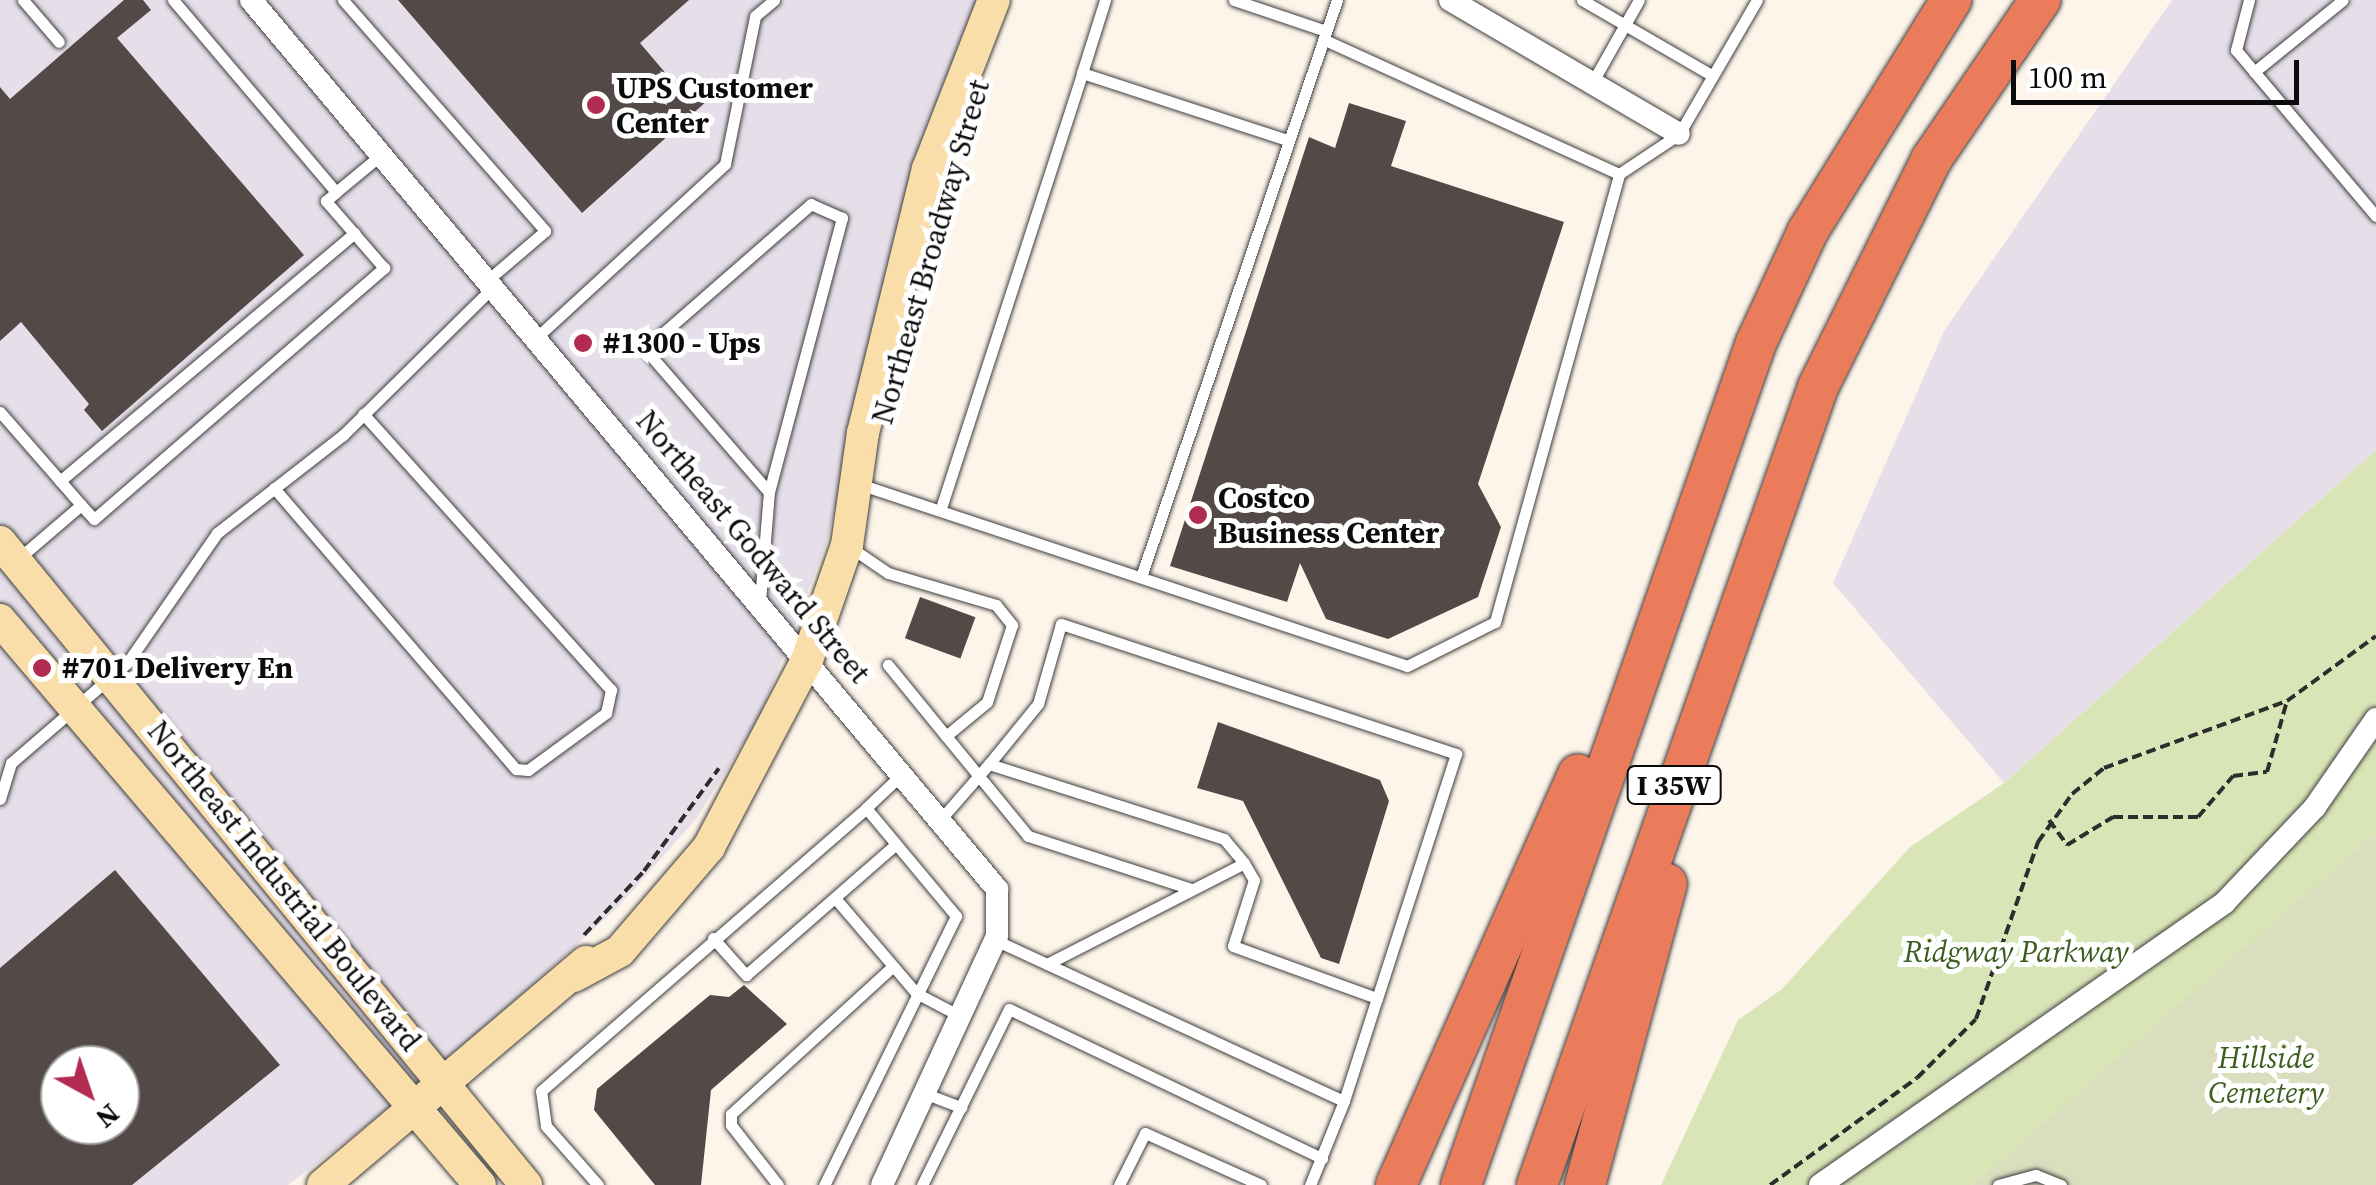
<!DOCTYPE html>
<style>
body{margin:0}
#map{position:relative;width:2376px;height:1185px;overflow:hidden;background:#fef5ea;font-family:"Source Serif 4",serif}
div>[style]{position:absolute}
.industrial>*{inset:0;background:#e6dfea}
.green>*{inset:0;background:#dae5b7}
.cemetery>*{inset:0;background:#daddbe}
.building>*{inset:0;background:#534a48;transform-origin:0 0}
.path>*{height:4px;margin-top:-2px;transform-origin:0;background:repeating-linear-gradient(90deg,#2d2d2d 0 10px,transparent 0 15px)}
.roads{filter:drop-shadow(0 0 2px #3e3e3e) drop-shadow(0 0 2px #3e3e3e)}
.lane>*{height:11px;margin:-5.5px;padding:0 5.5px;transform-origin:5.5px;border-radius:5.5px;background:#fff}
.street>*{height:22px;margin:-11px;padding:0 11px;transform-origin:11px;border-radius:11px;background:#fff}
.secondary>*{height:32px;margin:-16px;padding:0 16px;transform-origin:16px;border-radius:16px;background:#fadea9}
.highway>*{height:40px;margin:-20px;padding:0 20px;transform-origin:20px;border-radius:20px;background:#eb7c5b}
.dots>*{width:28px;height:28px;translate:-50% -50%;box-sizing:border-box;border:5px solid #fff;border-radius:50%}
span{translate:-50% -50%;white-space:nowrap;text-align:center;line-height:1.15;-webkit-text-stroke:10px #fff;paint-order:stroke}
.shield-label span{padding:2px 8px;background:#fff;border:2px solid;border-radius:8px;-webkit-text-stroke-width:0}
.shield-label{font-size:28px;color:#0b0b0b;font-weight:700}
.poi-label{font-size:30px;color:#0b0b0b;font-weight:700}
.left{translate:0 -50%;text-align:left}
.street-label{font-size:30px;color:#0b0b0b}
.park-label{font-size:30px;color:#3b5e20;font-style:italic}
.north{position:absolute;left:40px;top:1045px;width:100px;height:100px;box-sizing:border-box;background:#fff;border:2px solid #9d9d9d;border-radius:50%;rotate:140deg;font-size:28px;font-weight:700;line-height:40px;text-align:center;color:#0b0b0b}
.north::after{content:'';display:block;margin:auto;width:35px;height:45px;background:#b22c51;clip-path:polygon(50% 0,100% 100%,50% 72%,0 100%)}
.scale{position:absolute;left:2011px;top:60px;width:288px;height:45px;box-sizing:border-box;border:5px solid #0b0b0b;border-top:0;padding-left:12px;font-size:30px;line-height:35px;white-space:nowrap;color:#0b0b0b;-webkit-text-stroke:8px #fff;paint-order:stroke}
</style>
<div id="map">
<div class="industrial">
<div style="clip-path:polygon(evenodd,0 0,977px 0,933px 113px,826px 544px,761px 715px,696px 819px,618px 907px,430px 1078px,288px 1185px,0 1185px,0 0,60px 1065px,120px 1065px,120px 1125px,60px 1125px,60px 1065px)"></div>
<div style="clip-path:polygon(2172px 0,2376px 0,2376px 450px,2004px 783px,1833px 583px,1944px 331px)"></div>
</div>
<div class="green">
<div style="clip-path:polygon(2376px 450px,2376px 834px,1973px 1185px,1661px 1185px,1738px 1020px,1782px 989px,1910px 847px,2004px 783px)"></div>
</div>
<div class="cemetery">
<div style="clip-path:polygon(2376px 834px,2376px 1185px,1973px 1185px,2216px 972px)"></div>
</div>
<div class="building">
<div style="clip-path:polygon(124px 0,143px 0,151px 10px,117px 38px,304px 255px,102px 431px,84px 410px,89px 404px,21px 322px,0 341px,0 87px,10px 99px)"></div>
<div style="clip-path:polygon(398px 0,689px 0,640px 43px,674px 83px,685px 73px,708px 100px,582px 213px)"></div>
<div style="clip-path:polygon(1349px 103px,1406px 121px,1391px 166px,1564px 222px,1478px 484px,1501px 527px,1478px 597px,1388px 639px,1326px 619px,1300px 563px,1287px 602px,1170px 566px,1309px 137px,1335px 148px)"></div>
<div style="left:920px;top:597px;width:59px;height:44px;rotate:20deg"></div>
<div style="clip-path:polygon(1218px 722px,1380px 780px,1389px 801px,1339px 964px,1321px 958px,1243px 801px,1197px 788px)"></div>
<div style="clip-path:polygon(evenodd,115px 870px,280px 1065px,132px 1185px,0 1185px,0 968px,115px 870px,60px 1065px,120px 1065px,120px 1125px,60px 1125px,60px 1065px)"></div>
<div style="clip-path:polygon(744px 985px,787px 1024px,711px 1090px,701px 1185px,655px 1185px,594px 1110px,597px 1089px,710px 995px,729px 997px)"></div>
</div>
<div class="path">
<div style="left:2049px;top:820px;width:31px;rotate:54deg"></div>
<div style="left:2067px;top:845px;width:54px;rotate:-31.3deg"></div>
<div style="left:2113px;top:817px;width:85px"></div>
<div style="left:2198px;top:817px;width:54px;rotate:-49.5deg"></div>
<div style="left:2233px;top:776px;width:34px;rotate:-7deg"></div>
<div style="left:2267px;top:772px;width:74px;rotate:-74.3deg"></div>
<div style="left:584px;top:935px;width:88px;rotate:-46.8deg"></div>
<div style="left:644px;top:871px;width:127px;rotate:-53.9deg"></div>
<div style="left:1770px;top:1185px;width:182px;rotate:-36.1deg"></div>
<div style="left:1917px;top:1078px;width:83px;rotate:-45deg"></div>
<div style="left:1976px;top:1019px;width:188px;rotate:-70.7deg"></div>
<div style="left:2038px;top:842px;width:59px;rotate:-54.7deg"></div>
<div style="left:2072px;top:794px;width:41px;rotate:-39.1deg"></div>
<div style="left:2104px;top:768px;width:195px;rotate:-20.1deg"></div>
<div style="left:2287px;top:701px;width:110px;rotate:-36.1deg"></div>
</div>
<div class="roads">
<div class="lane">
<div style="left:23px;top:0;width:55px;rotate:49.4deg"></div>
<div style="left:343px;top:0;width:307px;rotate:48.8deg"></div>
<div style="left:545px;top:231px;width:74px;rotate:139.4deg"></div>
<div style="left:1234px;top:0;width:97px;rotate:18.6deg"></div>
<div style="left:1582px;top:0;width:151px;rotate:30.1deg"></div>
<div style="left:2249px;top:0;width:52px;rotate:104.6deg"></div>
<div style="left:2236px;top:50px;width:217px;rotate:49.9deg"></div>
<div style="left:2254px;top:72px;width:114px;rotate:-39deg"></div>
<div style="left:1082px;top:73px;width:77px;rotate:-72.5deg"></div>
<div style="left:1592px;top:83px;width:95px;rotate:-60.5deg"></div>
<div style="left:1619px;top:174px;width:72px;rotate:-33.7deg"></div>
<div style="left:1679px;top:134px;width:155px;rotate:-59.8deg"></div>
<div style="left:336px;top:192px;width:60px;rotate:-39.6deg"></div>
<div style="left:537px;top:337px;width:255px;rotate:-42.6deg"></div>
<div style="left:725px;top:164px;width:151px;rotate:-78.5deg"></div>
<div style="left:755px;top:16px;width:25px;rotate:-40deg"></div>
<div style="left:0;top:412px;width:123px;rotate:48.9deg"></div>
<div style="left:81px;top:505px;width:83px;rotate:139.4deg"></div>
<div style="left:60px;top:481px;width:385px;rotate:-40.1deg"></div>
<div style="left:859px;top:484px;width:577px;rotate:18.37deg"></div>
<div style="left:1407px;top:666px;width:98px;rotate:-26.6deg"></div>
<div style="left:1495px;top:622px;width:465px;rotate:-74.5deg"></div>
<div style="left:1619px;top:174px;width:325px;rotate:-155.5deg"></div>
<div style="left:274px;top:488px;width:371px;rotate:49.3deg"></div>
<div style="left:516px;top:769px;width:12px;rotate:5deg"></div>
<div style="left:528px;top:770px;width:97px;rotate:-36.2deg"></div>
<div style="left:606px;top:713px;width:24px;rotate:-78deg"></div>
<div style="left:611px;top:690px;width:371px;rotate:-131.9deg"></div>
<div style="left:81px;top:505px;width:19px;rotate:47deg"></div>
<div style="left:94px;top:519px;width:384px;rotate:-40.9deg"></div>
<div style="left:384px;top:268px;width:89px;rotate:-130.9deg"></div>
<div style="left:326px;top:201px;width:13px;rotate:-42deg"></div>
<div style="left:336px;top:192px;width:252px;rotate:-130.3deg"></div>
<div style="left:941px;top:508px;width:457px;rotate:-72deg"></div>
<div style="left:1082px;top:73px;width:216px;rotate:18.1deg"></div>
<div style="left:850px;top:547px;width:46px;rotate:34.4deg"></div>
<div style="left:888px;top:573px;width:113px;rotate:16.5deg"></div>
<div style="left:996px;top:605px;width:26px;rotate:51deg"></div>
<div style="left:1012px;top:625px;width:81px;rotate:108deg"></div>
<div style="left:987px;top:702px;width:53px;rotate:140.3deg"></div>
<div style="left:946px;top:736px;width:92px;rotate:-129.2deg"></div>
<div style="left:1142px;top:574px;width:606px;rotate:-71.24deg"></div>
<div style="left:760px;top:601px;width:109px;rotate:-85.3deg"></div>
<div style="left:769px;top:492px;width:284px;rotate:-75.1deg"></div>
<div style="left:842px;top:218px;width:34px;rotate:-156deg"></div>
<div style="left:811px;top:204px;width:220px;rotate:138.9deg"></div>
<div style="left:645px;top:349px;width:189px;rotate:49.1deg"></div>
<div style="left:946px;top:736px;width:129px;rotate:50.6deg"></div>
<div style="left:1028px;top:836px;width:171px;rotate:18deg"></div>
<div style="left:989px;top:764px;width:77px;rotate:-50.8deg"></div>
<div style="left:1038px;top:704px;width:83px;rotate:-74deg"></div>
<div style="left:1061px;top:624px;width:416px;rotate:18.2deg"></div>
<div style="left:1456px;top:754px;width:256px;rotate:107.9deg"></div>
<div style="left:0;top:799px;width:38px;rotate:-73deg"></div>
<div style="left:11px;top:763px;width:153px;rotate:-40.8deg"></div>
<div style="left:127px;top:663px;width:158px;rotate:-55.3deg"></div>
<div style="left:217px;top:533px;width:160px;rotate:-37.9deg"></div>
<div style="left:343px;top:435px;width:211px;rotate:-44.6deg"></div>
<div style="left:866px;top:808px;width:51px;rotate:-43.4deg"></div>
<div style="left:941px;top:819px;width:73px;rotate:-48.9deg"></div>
<div style="left:989px;top:764px;width:247px;rotate:17.7deg"></div>
<div style="left:1224px;top:839px;width:31px;rotate:50deg"></div>
<div style="left:835px;top:898px;width:125px;rotate:49.5deg"></div>
<div style="left:916px;top:993px;width:50px;rotate:27.6deg"></div>
<div style="left:713px;top:938px;width:50px;rotate:48.3deg"></div>
<div style="left:746px;top:975px;width:199px;rotate:-41.1deg"></div>
<div style="left:995px;top:940px;width:384px;rotate:24.8deg"></div>
<div style="left:1344px;top:1101px;width:91px;rotate:112deg"></div>
<div style="left:1047px;top:964px;width:221px;rotate:-27.1deg"></div>
<div style="left:1244px;top:863px;width:20px;rotate:60deg"></div>
<div style="left:1254px;top:880px;width:69px;rotate:107.7deg"></div>
<div style="left:1233px;top:946px;width:153px;rotate:19.9deg"></div>
<div style="left:1377px;top:998px;width:108px;rotate:107.8deg"></div>
<div style="left:924px;top:1093px;width:40px;rotate:21deg"></div>
<div style="left:598px;top:1185px;width:79px;rotate:-131.4deg"></div>
<div style="left:546px;top:1126px;width:35px;rotate:-98deg"></div>
<div style="left:541px;top:1091px;width:431px;rotate:-41deg"></div>
<div style="left:866px;top:808px;width:141px;rotate:50.2deg"></div>
<div style="left:956px;top:916px;width:300px;rotate:116.1deg"></div>
<div style="left:778px;top:1185px;width:76px;rotate:-128.1deg"></div>
<div style="left:731px;top:1125px;width:11px;rotate:-90deg"></div>
<div style="left:731px;top:1114px;width:219px;rotate:-42.4deg"></div>
<div style="left:922px;top:1185px;width:196px;rotate:-63.7deg"></div>
<div style="left:1009px;top:1009px;width:347px;rotate:25.5deg"></div>
<div style="left:1119px;top:1185px;width:58px;rotate:-63.4deg"></div>
<div style="left:1145px;top:1133px;width:127px;rotate:24.1deg"></div>
<div style="left:1998px;top:1185px;width:39px;rotate:-15deg"></div>
<div style="left:2036px;top:1175px;width:27px;rotate:22deg"></div>
</div>
<div class="street">
<div style="left:251px;top:0;width:1161px;rotate:50deg"></div>
<div style="left:997px;top:889px;width:47px;rotate:90deg"></div>
<div style="left:997px;top:936px;width:274px;rotate:114.8deg"></div>
<div style="left:1450px;top:0;width:265px;rotate:30.3deg"></div>
<div style="left:1820px;top:1185px;width:494px;rotate:-34.9deg"></div>
<div style="left:2225px;top:902px;width:131px;rotate:-46.5deg"></div>
<div style="left:2315px;top:807px;width:107px;rotate:-55.3deg"></div>
</div>
<div class="secondary">
<div style="left:0;top:542px;width:831px;rotate:50.72deg"></div>
<div style="left:0;top:620px;width:741px;rotate:49.65deg"></div>
<div style="left:574px;top:976px;width:52px;rotate:-28.5deg"></div>
<div style="left:620px;top:951px;width:137px;rotate:-49.4deg"></div>
<div style="left:709px;top:847px;width:211px;rotate:-62.3deg"></div>
<div style="left:807px;top:660px;width:122px;rotate:-70.8deg"></div>
<div style="left:847px;top:545px;width:113px;rotate:-81.9deg"></div>
<div style="left:863px;top:433px;width:272px;rotate:-76.2deg"></div>
<div style="left:928px;top:169px;width:181px;rotate:-68.7deg"></div>
<div style="left:323px;top:1185px;width:345px;rotate:-40.3deg"></div>
</div>
<div class="highway">
<div style="left:1396px;top:1185px;width:449px;rotate:-66.1deg"></div>
<div style="left:1461px;top:1185px;width:892px;rotate:-70.69deg"></div>
<div style="left:1756px;top:343px;width:123px;rotate:-65.1deg"></div>
<div style="left:1808px;top:231px;width:272px;rotate:-58.2deg"></div>
<div style="left:1537px;top:1185px;width:846px;rotate:-70.6deg"></div>
<div style="left:1818px;top:387px;width:254px;rotate:-63.5deg"></div>
<div style="left:1931px;top:160px;width:194px;rotate:-55.7deg"></div>
<div style="left:1585px;top:1185px;width:312px;rotate:-74.8deg"></div>
</div>
</div>
<div class="dots">
<div style="left:596px;top:105px;background:#b22c51"></div>
<div style="left:583px;top:343px;background:#b22c51"></div>
<div style="left:1198px;top:515px;background:#b22c51"></div>
<div style="left:42px;top:668px;background:#b22c51"></div>
</div>
<div class="shield-label">
<span style="left:1674px;top:785px">I 35W</span>
</div>
<div class="poi-label">
<span class="left" style="left:616px;top:105px">UPS Customer<br>Center</span>
<span class="left" style="left:603px;top:343px">#1300 - Ups</span>
<span class="left" style="left:1218px;top:515px">Costco<br>Business Center</span>
<span class="left" style="left:62px;top:668px">#701 Delivery En</span>
</div>
<div class="street-label">
<span style="left:931px;top:252px;rotate:-74deg">Northeast Broadway Street</span>
<span style="left:753px;top:547px;rotate:50deg">Northeast Godward Street</span>
<span style="left:284px;top:886px;rotate:51deg">Northeast Industrial Boulevard</span>
</div>
<div class="park-label">
<span style="left:2016px;top:952px">Ridgway Parkway</span>
<span style="left:2266px;top:1075px">Hillside<br>Cemetery</span>
</div>
<div class="north">N</div>
<div class="scale">100 m</div>
</div>
